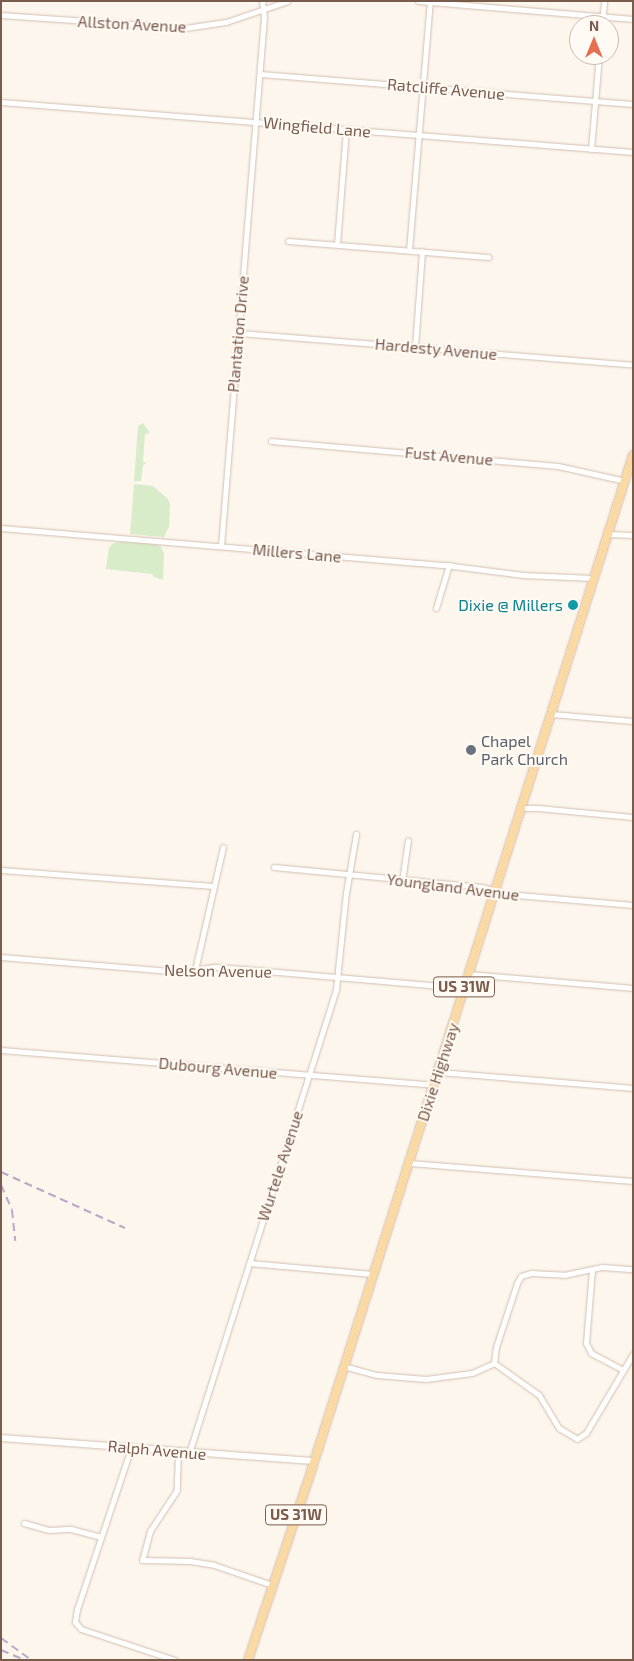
<!DOCTYPE html>
<style>
body{margin:0}
#map{position:relative;width:634px;height:1661px;overflow:hidden;background:#fdf6ec;font-family:"Exo 2",sans-serif}
div>[style]{position:absolute}
.green>*{inset:0;background:#d8ecc9}
.roads{filter:drop-shadow(0 0 1px #d1beb0) drop-shadow(0 0 1px #d1beb0)}
.minor>*{height:5px;margin:-2.5px;padding:0 2.5px;transform-origin:2.5px;border-radius:2.5px;background:#fff}
.tertiary>*{height:5.5px;margin:-2.75px;padding:0 2.75px;transform-origin:2.75px;border-radius:2.75px;background:#fff}
.primary>*{height:8px;margin:-4px;padding:0 4px;transform-origin:4px;border-radius:4px;background:#fbd9a5}
.rail>*{height:2px;margin-top:-1px;transform-origin:0;background:repeating-linear-gradient(90deg,#b9a8c9 0 8px,transparent 0 13px)}
.dots>*{width:14px;height:14px;translate:-50% -50%;box-sizing:border-box;border:2px solid #fffaf3;border-radius:50%}
span{translate:-50% -50%;white-space:nowrap;text-align:center;line-height:1.15;-webkit-text-stroke:4px #fffaf3;paint-order:stroke}
.shield-label span{padding:1px 4px;background:#fffaf3;border:1px solid;border-radius:4px;-webkit-text-stroke-width:0}
.shield-label{font-size:15px;color:#7a5c4d;font-weight:700}
.street-label{font-size:16px;color:#7a5c4d}
.culture-label{font-size:16px;color:#0d838f}
.right{translate:-100% -50%;text-align:right}
.worship-label{font-size:16px;color:#5b616d}
.left{translate:0 -50%;text-align:left}
.frame{position:absolute;inset:0;border:2px solid #7a5c4d;pointer-events:none}
.north{position:absolute;left:569px;top:15px;width:50px;height:50px;box-sizing:border-box;background:#fffaf3;border:1px solid #cabbb1;border-radius:50%;rotate:0deg;font-size:14px;font-weight:700;line-height:20px;text-align:center;color:#7a5c4d}
.north::after{content:'';display:block;margin:auto;width:18px;height:22px;background:#e76f51;clip-path:polygon(50% 0,100% 100%,50% 72%,0 100%)}
</style>
<div id="map">
<div class="green">
<div style="clip-path:polygon(143px 423px,150px 433px,145px 434px,143px 462px,147px 463px,143px 465px,141px 481px,134px 481px,138px 426px)"></div>
<div style="clip-path:polygon(134px 484px,153px 486px,168px 499px,170px 504px,169px 527px,164px 537px,130px 534px)"></div>
<div style="clip-path:polygon(125px 542px,155px 544px,161px 547px,164px 554px,163px 580px,154px 577px,152px 574px,106px 569px,109px 547px,114px 543px)"></div>
</div>
<div class="roads">
<div class="minor">
<div style="left:418px;top:1px;width:216px;rotate:4.8deg"></div>
<div style="left:1px;top:15px;width:184px;rotate:4deg"></div>
<div style="left:185px;top:28px;width:41px;rotate:-8.3deg"></div>
<div style="left:226px;top:22px;width:65px;rotate:-18.7deg"></div>
<div style="left:602px;top:25px;width:24px;rotate:-85deg"></div>
<div style="left:260px;top:74px;width:374px;rotate:4.6deg"></div>
<div style="left:1px;top:102px;width:634px;rotate:4.52deg"></div>
<div style="left:591px;top:149px;width:94px;rotate:-85.1deg"></div>
<div style="left:288px;top:241px;width:201px;rotate:4.6deg"></div>
<div style="left:337px;top:244px;width:114px;rotate:-85.5deg"></div>
<div style="left:409px;top:250px;width:250px;rotate:-85.2deg"></div>
<div style="left:239px;top:333px;width:395px;rotate:4.6deg"></div>
<div style="left:415px;top:347px;width:96px;rotate:-85.8deg"></div>
<div style="left:271px;top:441px;width:288px;rotate:5deg"></div>
<div style="left:558px;top:466px;width:69px;rotate:12.6deg"></div>
<div style="left:1px;top:528px;width:446px;rotate:4.8deg"></div>
<div style="left:445px;top:565px;width:79px;rotate:7.3deg"></div>
<div style="left:523px;top:575px;width:70px;rotate:2.5deg"></div>
<div style="left:607px;top:534px;width:26px;rotate:2deg"></div>
<div style="left:221px;top:546px;width:531px;rotate:-85.35deg"></div>
<div style="left:264px;top:17px;width:16px;rotate:-97deg"></div>
<div style="left:436px;top:608px;width:45px;rotate:-73.2deg"></div>
<div style="left:551px;top:714px;width:82px;rotate:4.9deg"></div>
<div style="left:520px;top:808px;width:18px"></div>
<div style="left:538px;top:808px;width:95px;rotate:5.4deg"></div>
<div style="left:274px;top:867px;width:209px;rotate:5.5deg"></div>
<div style="left:482px;top:887px;width:25px;rotate:16deg"></div>
<div style="left:506px;top:894px;width:127px;rotate:5deg"></div>
<div style="left:1px;top:870px;width:213px;rotate:4.3deg"></div>
<div style="left:402px;top:881px;width:41px;rotate:-81.7deg"></div>
<div style="left:1px;top:957px;width:182px;rotate:4.7deg"></div>
<div style="left:182px;top:972px;width:33px;rotate:-9deg"></div>
<div style="left:215px;top:967px;width:28px;rotate:4deg"></div>
<div style="left:243px;top:969px;width:222px;rotate:4.9deg"></div>
<div style="left:195px;top:970px;width:126px;rotate:-77.2deg"></div>
<div style="left:469px;top:974px;width:165px;rotate:4.9deg"></div>
<div style="left:1px;top:1050px;width:434px;rotate:4.6deg"></div>
<div style="left:439px;top:1072px;width:195px;rotate:4.7deg"></div>
<div style="left:409px;top:1163px;width:225px;rotate:4.6deg"></div>
<div style="left:249px;top:1263px;width:124px;rotate:5.1deg"></div>
<div style="left:592px;top:1270px;width:73px;rotate:94.7deg"></div>
<div style="left:586px;top:1343px;width:11px;rotate:63deg"></div>
<div style="left:591px;top:1353px;width:36px;rotate:28deg"></div>
<div style="left:494px;top:1363px;width:55px;rotate:35.4deg"></div>
<div style="left:539px;top:1395px;width:39px;rotate:59deg"></div>
<div style="left:559px;top:1428px;width:21px;rotate:31deg"></div>
<div style="left:577px;top:1439px;width:11px;rotate:-34deg"></div>
<div style="left:586px;top:1433px;width:92px;rotate:-59.3deg"></div>
<div style="left:494px;top:1363px;width:16px;rotate:-83deg"></div>
<div style="left:496px;top:1347px;width:67px;rotate:-71.8deg"></div>
<div style="left:517px;top:1283px;width:8px;rotate:-60deg"></div>
<div style="left:521px;top:1276px;width:10px;rotate:-17deg"></div>
<div style="left:531px;top:1273px;width:33px;rotate:3deg"></div>
<div style="left:564px;top:1275px;width:39px;rotate:-12deg"></div>
<div style="left:602px;top:1267px;width:31px;rotate:4deg"></div>
<div style="left:343px;top:1366px;width:35px;rotate:15deg"></div>
<div style="left:377px;top:1375px;width:49px;rotate:4.7deg"></div>
<div style="left:426px;top:1379px;width:46px;rotate:-7.4deg"></div>
<div style="left:472px;top:1373px;width:24px;rotate:-24deg"></div>
<div style="left:131px;top:1448px;width:170px;rotate:108.5deg"></div>
<div style="left:77px;top:1609px;width:13px;rotate:99deg"></div>
<div style="left:75px;top:1622px;width:9px;rotate:49deg"></div>
<div style="left:81px;top:1629px;width:99px;rotate:18.3deg"></div>
<div style="left:178px;top:1452px;width:38px;rotate:92deg"></div>
<div style="left:177px;top:1490px;width:49px;rotate:123.4deg"></div>
<div style="left:150px;top:1531px;width:30px;rotate:105deg"></div>
<div style="left:142px;top:1560px;width:48px;rotate:1.2deg"></div>
<div style="left:190px;top:1561px;width:24px;rotate:9deg"></div>
<div style="left:214px;top:1565px;width:61px;rotate:19deg"></div>
<div style="left:189px;top:1453px;width:487px;rotate:-72.4deg"></div>
<div style="left:336px;top:989px;width:97px;rotate:-84.1deg"></div>
<div style="left:346px;top:893px;width:60px;rotate:-80.4deg"></div>
<div style="left:24px;top:1523px;width:26px;rotate:16deg"></div>
<div style="left:49px;top:1530px;width:22px;rotate:-3deg"></div>
<div style="left:71px;top:1529px;width:31px;rotate:15deg"></div>
</div>
<div class="tertiary">
<div style="left:1px;top:1438px;width:313px;rotate:4.2deg"></div>
</div>
<div class="primary">
<div style="left:248px;top:1660px;width:192px;rotate:-71.5deg"></div>
<div style="left:309px;top:1478px;width:1073px;rotate:-72.43deg"></div>
</div>
</div>
<div class="rail">
<div style="left:1px;top:1172px;width:136px;rotate:24.3deg"></div>
<div style="left:1px;top:1185px;width:27px;rotate:66deg"></div>
<div style="left:12px;top:1210px;width:31px;rotate:84deg"></div>
<div style="left:1px;top:1638px;width:37px;rotate:36deg"></div>
<div style="left:1px;top:1650px;width:23px;rotate:23deg"></div>
</div>
<div class="dots">
<div style="left:573px;top:605px;background:#0f9aa8"></div>
<div style="left:471px;top:750px;background:#6b7280"></div>
</div>
<div class="shield-label">
<span style="left:464px;top:987px">US 31W</span>
<span style="left:296px;top:1515px">US 31W</span>
</div>
<div class="street-label">
<span style="left:132px;top:24px;rotate:3deg">Allston Avenue</span>
<span style="left:446px;top:89px;rotate:5deg">Ratcliffe Avenue</span>
<span style="left:317px;top:127px;rotate:5deg">Wingfield Lane</span>
<span style="left:238px;top:334px;rotate:-85deg">Plantation Drive</span>
<span style="left:436px;top:349px;rotate:5deg">Hardesty Avenue</span>
<span style="left:449px;top:456px;rotate:5deg">Fust Avenue</span>
<span style="left:297px;top:553px;rotate:5deg">Millers Lane</span>
<span style="left:453px;top:887px;rotate:7deg">Youngland Avenue</span>
<span style="left:218px;top:971px;rotate:1deg">Nelson Avenue</span>
<span style="left:218px;top:1068px;rotate:5deg">Dubourg Avenue</span>
<span style="left:438px;top:1072px;rotate:-72deg">Dixie Highway</span>
<span style="left:280px;top:1166px;rotate:-72deg">Wurtele Avenue</span>
<span style="left:157px;top:1450px;rotate:5deg">Ralph Avenue</span>
</div>
<div class="culture-label">
<span class="right" style="left:563px;top:605px">Dixie @ Millers</span>
</div>
<div class="worship-label">
<span class="left" style="left:481px;top:750px">Chapel<br>Park Church</span>
</div>
<div class="frame"></div>
<div class="north">N</div>
</div>
